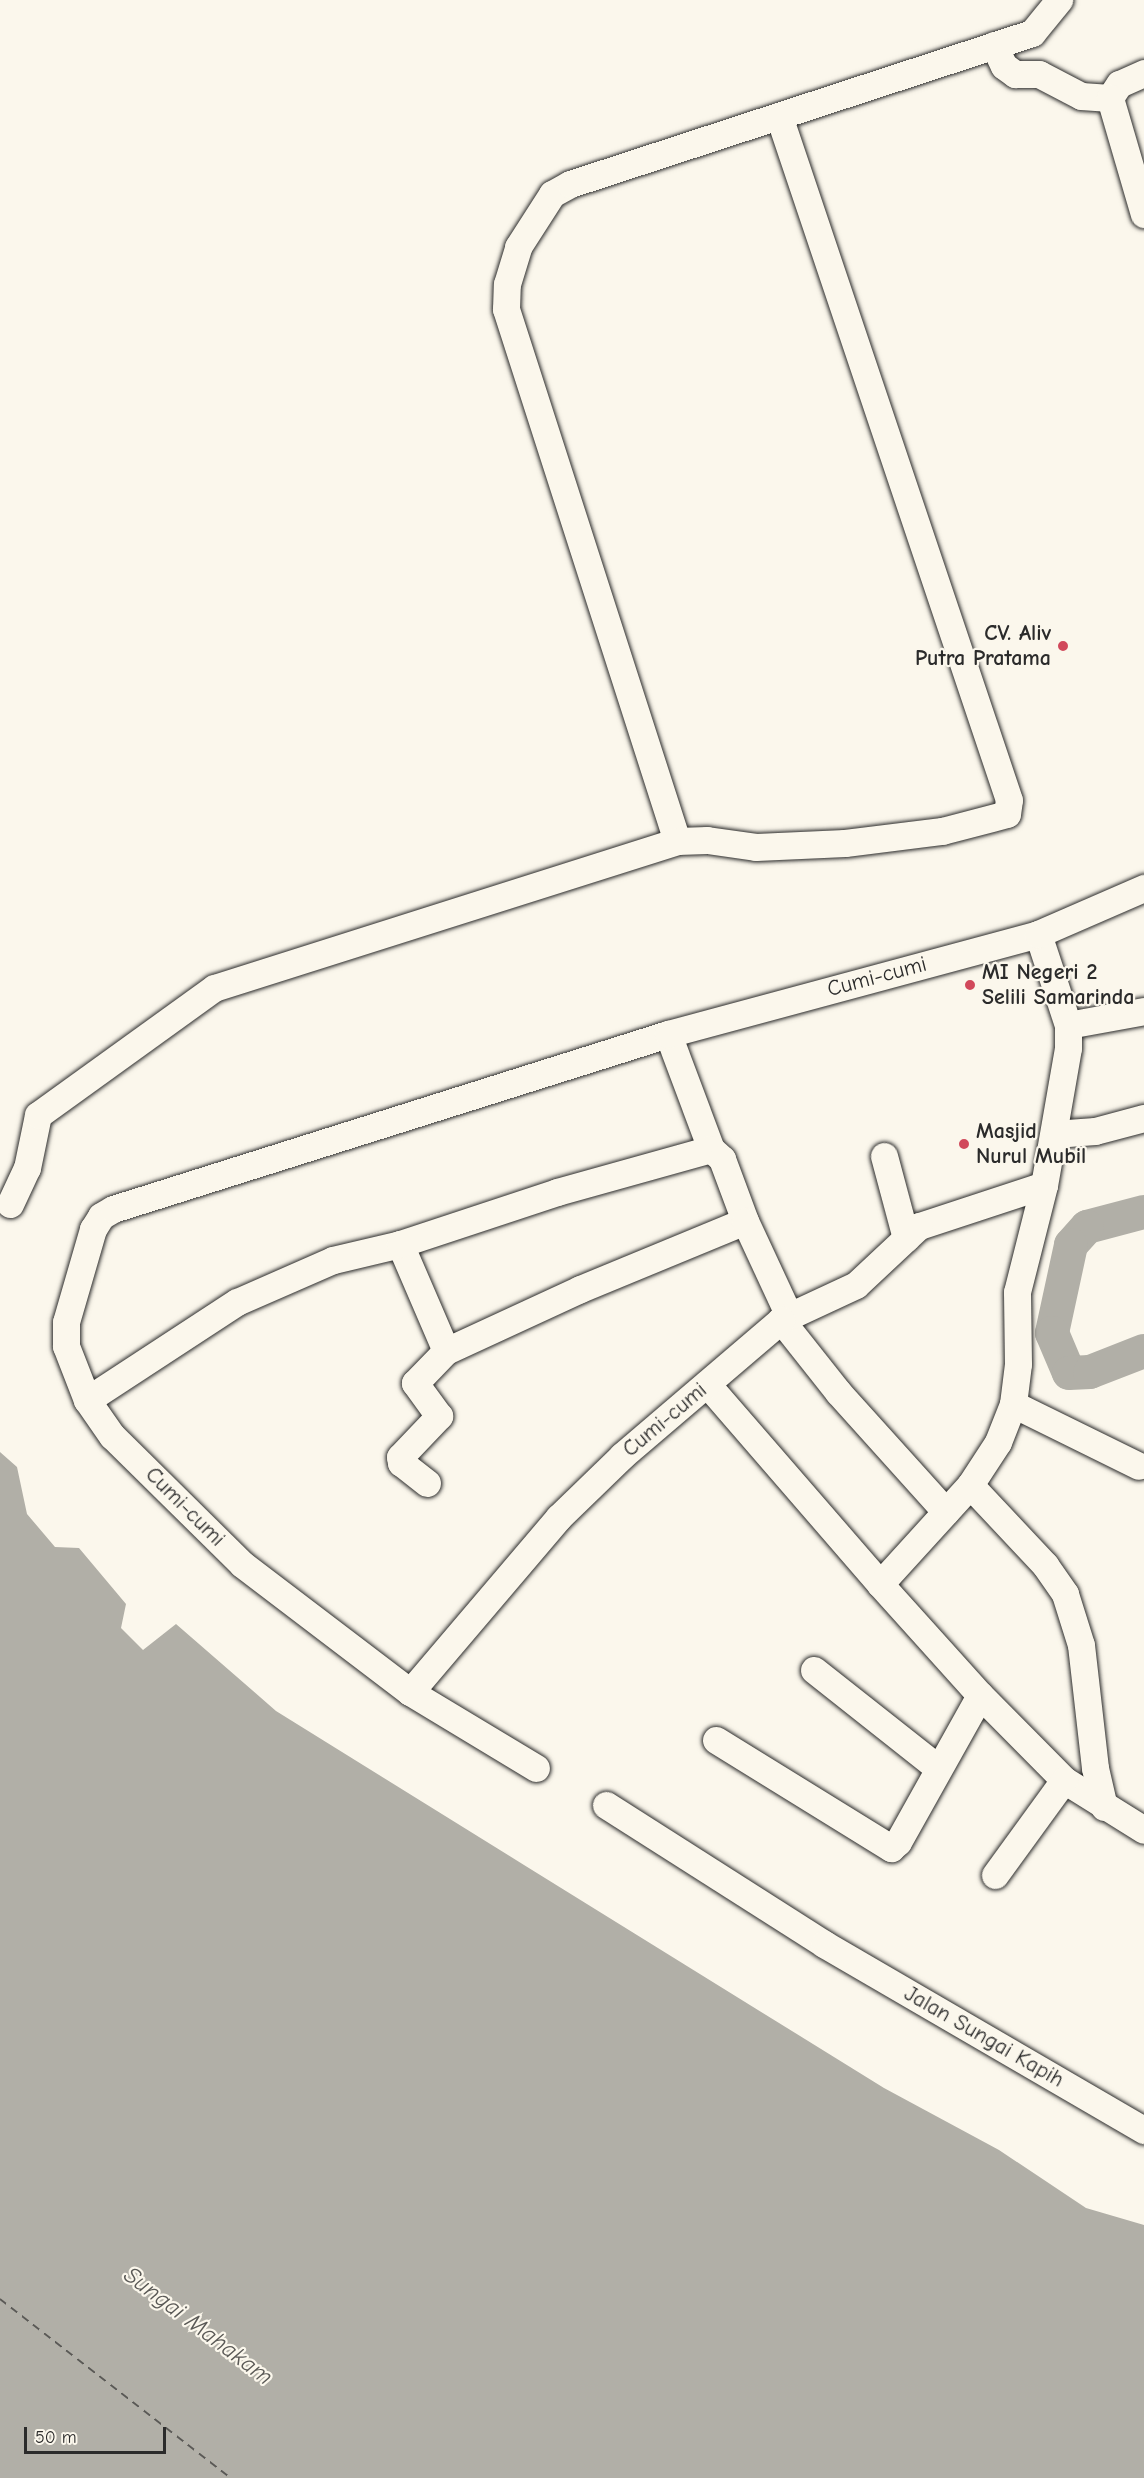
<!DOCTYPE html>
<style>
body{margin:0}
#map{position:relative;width:1144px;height:2478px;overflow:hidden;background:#fbf7ec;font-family:"Comic Neue",sans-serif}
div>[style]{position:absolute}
.water>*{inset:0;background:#b1afa7}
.river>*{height:34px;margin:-17px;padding:0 17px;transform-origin:17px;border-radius:17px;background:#b1afa7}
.ferry>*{height:1.5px;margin-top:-0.75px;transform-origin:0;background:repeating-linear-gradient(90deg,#5a5956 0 8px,transparent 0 14px)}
.roads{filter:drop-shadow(0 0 2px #2b2b2b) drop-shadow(0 0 2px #2b2b2b)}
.minor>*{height:27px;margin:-13.5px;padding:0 13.5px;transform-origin:13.5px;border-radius:13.5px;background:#fbf7ec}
.dots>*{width:16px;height:16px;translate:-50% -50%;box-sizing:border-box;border:3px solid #fbf7ec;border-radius:50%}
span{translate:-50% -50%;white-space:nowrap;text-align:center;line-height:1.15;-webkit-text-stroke:4.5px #fbf7ec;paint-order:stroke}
.poi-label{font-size:22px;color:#2b2b2b;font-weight:700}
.right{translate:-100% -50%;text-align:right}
.left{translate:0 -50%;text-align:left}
.street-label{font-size:22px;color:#2b2b2b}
.water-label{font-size:24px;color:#5a5956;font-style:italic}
.scale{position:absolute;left:24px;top:2427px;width:142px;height:27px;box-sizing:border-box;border:3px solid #2b2b2b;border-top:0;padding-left:8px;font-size:18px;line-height:21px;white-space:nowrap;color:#2b2b2b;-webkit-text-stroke:4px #fbf7ec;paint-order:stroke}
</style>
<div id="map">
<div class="water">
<div style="clip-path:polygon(0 1452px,17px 1467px,27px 1514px,55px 1547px,79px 1548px,126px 1604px,121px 1628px,143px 1650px,176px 1624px,276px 1711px,524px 1865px,884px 2088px,999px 2150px,1086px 2208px,1144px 2225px,1144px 2478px,0 2478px)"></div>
</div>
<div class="river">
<div style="left:1144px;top:1212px;width:59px;rotate:165.3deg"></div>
<div style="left:1087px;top:1227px;width:24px;rotate:132deg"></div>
<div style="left:1071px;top:1245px;width:90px;rotate:102.2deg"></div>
<div style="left:1052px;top:1333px;width:43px;rotate:67deg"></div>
<div style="left:1069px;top:1373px;width:21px;rotate:-3deg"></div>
<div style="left:1090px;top:1372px;width:58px;rotate:-21.3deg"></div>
</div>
<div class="ferry">
<div style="left:0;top:2299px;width:292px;rotate:37.8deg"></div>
</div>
<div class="roads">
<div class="minor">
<div style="left:994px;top:45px;width:23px;rotate:65deg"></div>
<div style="left:1004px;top:66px;width:14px;rotate:36deg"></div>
<div style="left:1015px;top:74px;width:24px"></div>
<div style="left:1039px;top:74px;width:47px;rotate:27.6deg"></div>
<div style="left:1081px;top:96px;width:29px;rotate:4deg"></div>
<div style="left:1144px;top:73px;width:27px;rotate:156deg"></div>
<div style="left:1119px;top:84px;width:17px;rotate:123deg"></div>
<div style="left:1110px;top:98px;width:121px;rotate:73.7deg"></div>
<div style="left:677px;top:841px;width:559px;rotate:-107.82deg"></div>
<div style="left:506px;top:309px;width:25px;rotate:-88deg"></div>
<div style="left:507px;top:284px;width:39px;rotate:-73deg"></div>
<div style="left:518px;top:247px;width:63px;rotate:-57.3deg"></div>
<div style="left:552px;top:194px;width:21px;rotate:-29deg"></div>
<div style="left:570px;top:184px;width:486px;rotate:-18.1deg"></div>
<div style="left:1032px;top:33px;width:43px;rotate:-50.7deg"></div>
<div style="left:1038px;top:934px;width:96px;rotate:71.8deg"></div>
<div style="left:1068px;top:1025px;width:23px;rotate:90deg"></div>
<div style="left:1068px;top:1048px;width:139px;rotate:99.9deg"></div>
<div style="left:1068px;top:1025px;width:77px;rotate:-10.4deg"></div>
<div style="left:668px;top:1034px;width:123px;rotate:69.5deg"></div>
<div style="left:1054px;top:1134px;width:41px;rotate:-4.2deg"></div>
<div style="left:1095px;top:1131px;width:51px;rotate:-14.9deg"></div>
<div style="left:884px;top:1156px;width:85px;rotate:75deg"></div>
<div style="left:10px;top:1204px;width:40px;rotate:-65deg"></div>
<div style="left:27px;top:1168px;width:54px;rotate:-78.3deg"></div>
<div style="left:38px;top:1115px;width:217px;rotate:-35.8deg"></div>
<div style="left:214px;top:988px;width:486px;rotate:-17.6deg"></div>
<div style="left:677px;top:841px;width:30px;rotate:-2deg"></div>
<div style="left:707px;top:840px;width:49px;rotate:8.1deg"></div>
<div style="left:756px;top:847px;width:89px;rotate:-2.6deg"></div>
<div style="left:845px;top:843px;width:98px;rotate:-7.1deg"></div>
<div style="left:942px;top:831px;width:67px;rotate:-14.7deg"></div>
<div style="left:1007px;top:814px;width:14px;rotate:-82deg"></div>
<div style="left:1009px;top:800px;width:722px;rotate:-108.59deg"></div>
<div style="left:400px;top:1244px;width:116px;rotate:66.7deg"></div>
<div style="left:446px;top:1351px;width:148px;rotate:-24.8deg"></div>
<div style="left:580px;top:1289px;width:178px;rotate:-22.4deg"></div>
<div style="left:781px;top:1320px;width:92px;rotate:51.6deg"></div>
<div style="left:838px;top:1392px;width:161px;rotate:48deg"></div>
<div style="left:707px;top:1384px;width:264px;rotate:49.1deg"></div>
<div style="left:880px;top:1584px;width:134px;rotate:-47.7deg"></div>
<div style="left:970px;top:1485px;width:110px;rotate:46.8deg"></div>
<div style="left:1045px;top:1565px;width:35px;rotate:55deg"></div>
<div style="left:1065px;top:1594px;width:53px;rotate:72.6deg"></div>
<div style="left:1081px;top:1645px;width:124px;rotate:83.5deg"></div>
<div style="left:1095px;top:1768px;width:40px;rotate:77deg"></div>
<div style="left:87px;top:1400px;width:179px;rotate:-33.2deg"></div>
<div style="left:237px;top:1302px;width:105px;rotate:-23.6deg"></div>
<div style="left:333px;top:1260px;width:69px;rotate:-13.4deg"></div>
<div style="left:400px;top:1244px;width:165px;rotate:-18.3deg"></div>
<div style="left:557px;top:1192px;width:160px;rotate:-15.6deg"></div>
<div style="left:711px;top:1149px;width:15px;rotate:42deg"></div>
<div style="left:722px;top:1159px;width:66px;rotate:69.6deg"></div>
<div style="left:745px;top:1221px;width:105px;rotate:65.1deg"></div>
<div style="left:1013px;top:1404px;width:140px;rotate:26.2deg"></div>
<div style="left:427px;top:1483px;width:33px;rotate:-142deg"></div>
<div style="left:401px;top:1463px;width:6px;rotate:-99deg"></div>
<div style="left:400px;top:1457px;width:57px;rotate:-46.4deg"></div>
<div style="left:439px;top:1416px;width:41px;rotate:-126deg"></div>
<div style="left:415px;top:1383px;width:45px;rotate:-45.9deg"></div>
<div style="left:970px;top:1485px;width:51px;rotate:-56.9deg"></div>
<div style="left:998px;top:1442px;width:41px;rotate:-68.5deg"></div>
<div style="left:1013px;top:1404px;width:40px;rotate:-82.9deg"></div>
<div style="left:1018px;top:1364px;width:72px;rotate:-90.8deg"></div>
<div style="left:1017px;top:1292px;width:110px;rotate:-75.8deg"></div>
<div style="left:1044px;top:1185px;width:132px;rotate:161.8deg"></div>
<div style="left:919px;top:1226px;width:86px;rotate:136.9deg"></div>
<div style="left:856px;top:1285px;width:83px;rotate:155deg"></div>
<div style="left:781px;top:1320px;width:209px;rotate:139.5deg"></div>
<div style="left:622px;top:1456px;width:88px;rotate:135.9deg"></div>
<div style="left:559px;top:1517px;width:230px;rotate:130.4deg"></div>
<div style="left:410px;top:1692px;width:211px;rotate:-142.7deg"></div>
<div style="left:242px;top:1564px;width:182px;rotate:-135.4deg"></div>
<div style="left:112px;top:1436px;width:44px;rotate:-124.8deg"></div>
<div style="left:87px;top:1400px;width:58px;rotate:-111.3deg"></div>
<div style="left:66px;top:1346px;width:24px;rotate:-90deg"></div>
<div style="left:66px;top:1322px;width:97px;rotate:-73.8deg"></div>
<div style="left:93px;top:1229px;width:15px;rotate:-58deg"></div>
<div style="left:101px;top:1216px;width:14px;rotate:-30deg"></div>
<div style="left:113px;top:1209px;width:582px;rotate:-17.5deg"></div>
<div style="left:668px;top:1034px;width:383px;rotate:-15.1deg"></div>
<div style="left:1038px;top:934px;width:116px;rotate:-23.5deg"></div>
<div style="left:880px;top:1584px;width:149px;rotate:48deg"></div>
<div style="left:980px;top:1695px;width:120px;rotate:45.3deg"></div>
<div style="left:1064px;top:1780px;width:94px;rotate:32deg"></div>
<div style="left:814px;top:1670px;width:157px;rotate:38.3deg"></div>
<div style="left:410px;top:1692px;width:147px;rotate:31.1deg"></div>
<div style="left:716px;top:1740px;width:206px;rotate:31.7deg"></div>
<div style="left:891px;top:1848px;width:9px;rotate:-41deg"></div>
<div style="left:898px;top:1842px;width:168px;rotate:-60.8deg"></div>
<div style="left:606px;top:1805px;width:259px;rotate:32.5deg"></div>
<div style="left:824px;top:1944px;width:370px;rotate:30.2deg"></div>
<div style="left:995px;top:1875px;width:117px;rotate:-54deg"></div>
</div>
</div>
<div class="dots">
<div style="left:1063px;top:646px;background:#d1495b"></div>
<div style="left:970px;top:985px;background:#d1495b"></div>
<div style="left:964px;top:1144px;background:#d1495b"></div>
</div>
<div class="poi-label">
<span class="right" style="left:1051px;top:646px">CV. Aliv<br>Putra Pratama</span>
<span class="left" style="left:982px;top:985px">MI Negeri 2<br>Selili Samarinda</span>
<span class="left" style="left:976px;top:1144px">Masjid<br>Nurul Mubil</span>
</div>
<div class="street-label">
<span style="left:877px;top:977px;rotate:-15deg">Cumi-cumi</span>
<span style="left:665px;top:1420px;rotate:-40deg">Cumi-cumi</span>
<span style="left:185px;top:1507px;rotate:45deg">Cumi-cumi</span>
<span style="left:984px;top:2037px;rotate:30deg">Jalan Sungai Kapih</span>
</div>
<div class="water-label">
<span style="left:198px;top:2326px;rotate:37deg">Sungai Mahakam</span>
</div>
<div class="scale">50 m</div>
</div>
